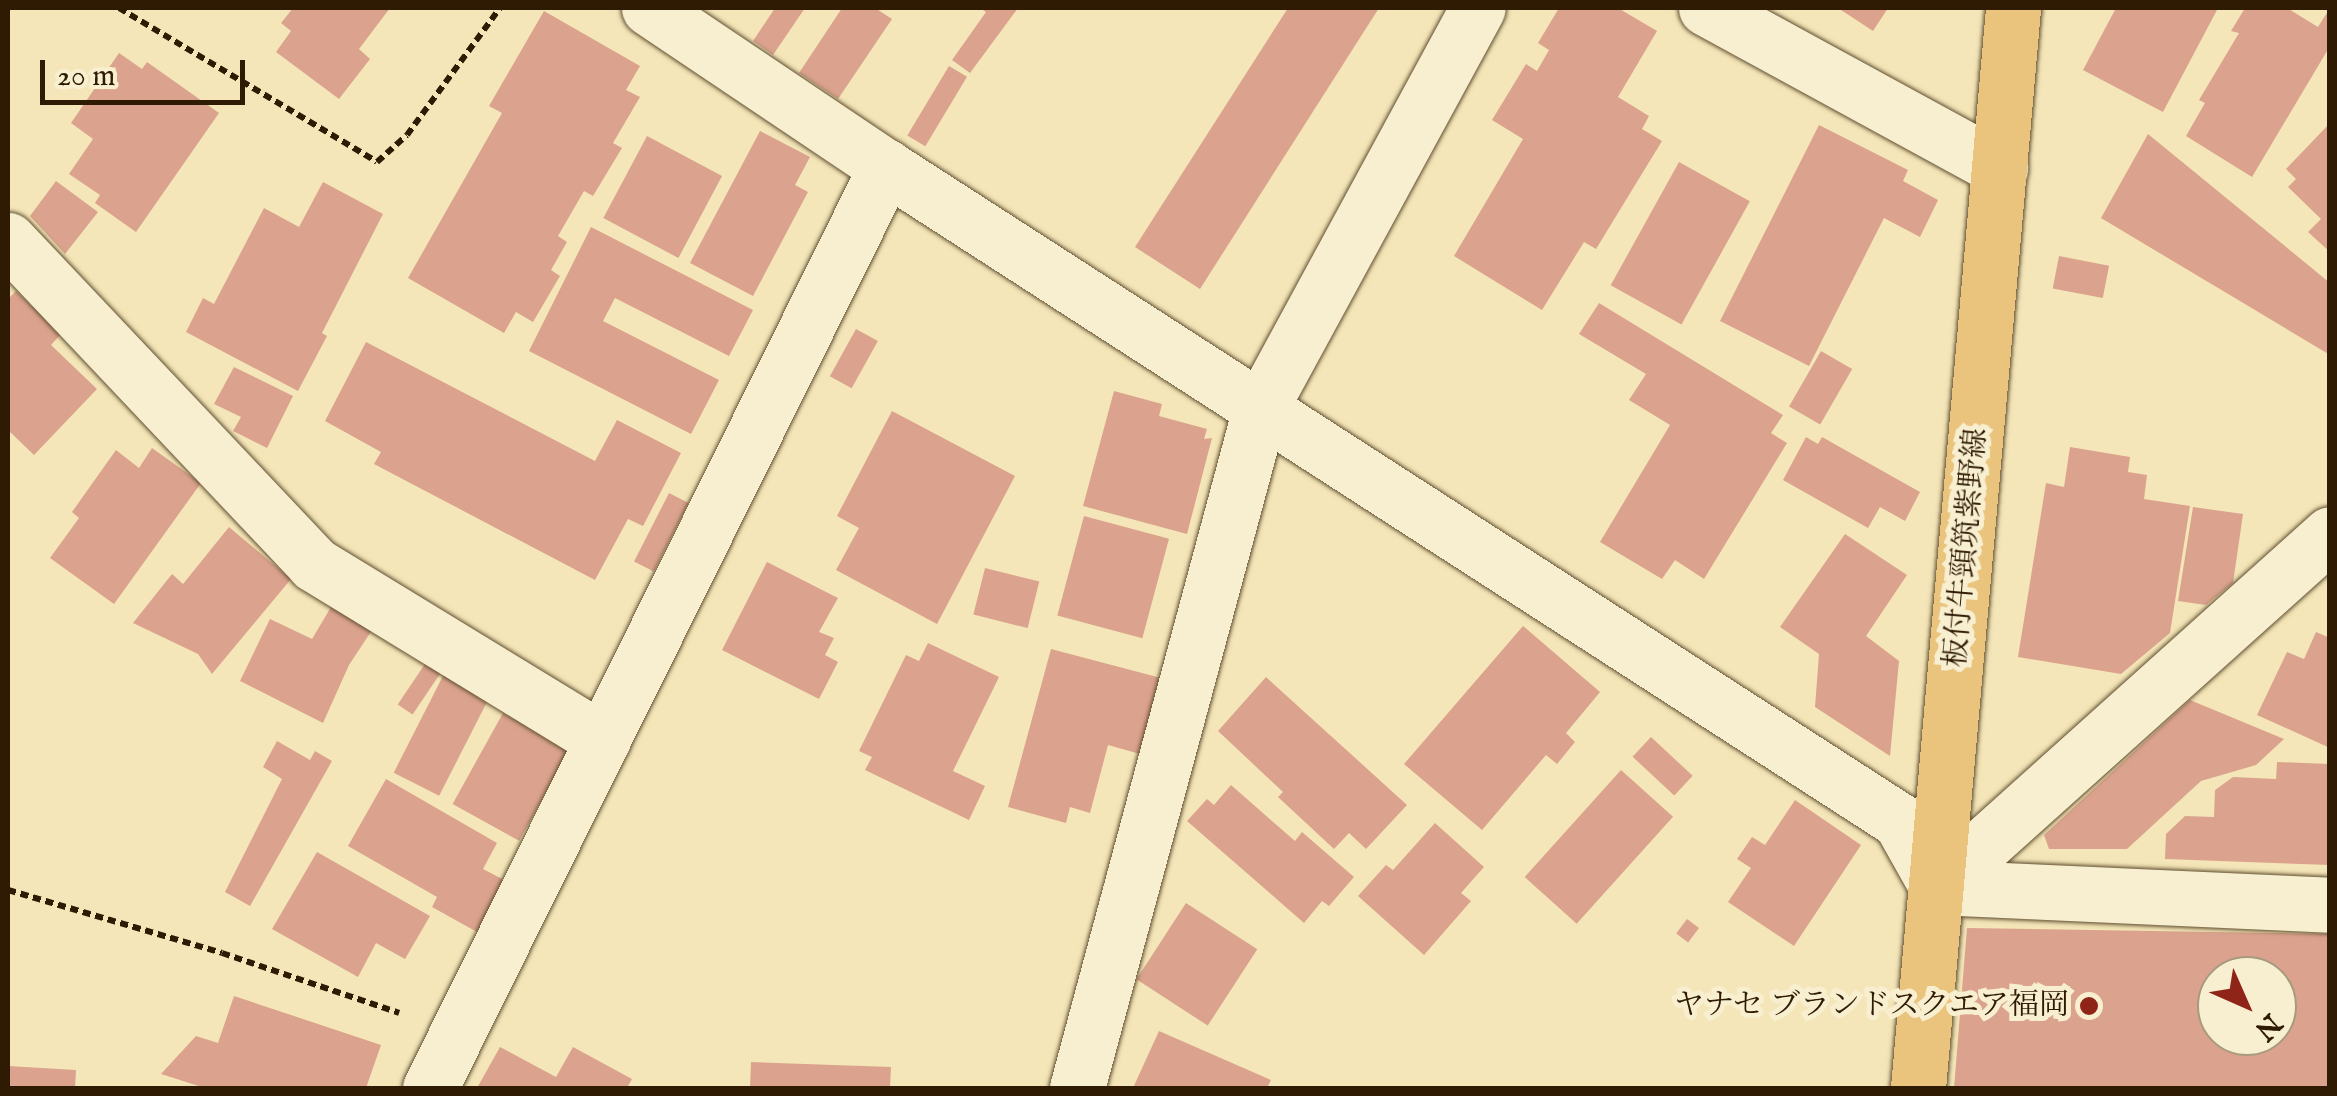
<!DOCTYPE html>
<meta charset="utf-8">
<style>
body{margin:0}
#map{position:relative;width:2337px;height:1096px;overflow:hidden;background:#f4e6b8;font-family:"IM FELL English","Noto Serif JP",serif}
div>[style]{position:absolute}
.building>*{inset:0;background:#dba38d;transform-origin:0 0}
.path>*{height:6px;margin-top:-3px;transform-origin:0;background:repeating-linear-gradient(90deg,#2f1b03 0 8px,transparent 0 13px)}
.roads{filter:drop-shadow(0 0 2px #604e30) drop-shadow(0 0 2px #604e30)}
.minor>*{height:55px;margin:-27.5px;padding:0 27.5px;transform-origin:27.5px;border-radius:27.5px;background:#f8efd1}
.major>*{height:55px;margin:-27.5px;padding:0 27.5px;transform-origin:27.5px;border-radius:27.5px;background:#eac37c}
.dots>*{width:28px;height:28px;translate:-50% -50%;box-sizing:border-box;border:5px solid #f8efd1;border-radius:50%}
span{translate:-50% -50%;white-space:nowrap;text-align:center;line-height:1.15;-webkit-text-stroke:10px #f8efd1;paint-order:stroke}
.street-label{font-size:30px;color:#2f1b03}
.poi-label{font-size:30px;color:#2f1b03}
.right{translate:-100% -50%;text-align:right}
.frame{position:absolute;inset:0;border:10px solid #2f1b03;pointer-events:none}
.north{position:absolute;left:2197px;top:956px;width:100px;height:100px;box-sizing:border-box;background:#f8efd1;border:2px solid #a89a7f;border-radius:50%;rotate:135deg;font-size:28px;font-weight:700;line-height:40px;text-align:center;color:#2f1b03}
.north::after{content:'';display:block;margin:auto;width:35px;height:45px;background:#8f2418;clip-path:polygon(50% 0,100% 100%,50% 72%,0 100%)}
.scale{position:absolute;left:40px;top:60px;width:205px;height:45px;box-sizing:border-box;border:5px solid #2f1b03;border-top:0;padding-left:12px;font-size:30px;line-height:35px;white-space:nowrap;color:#2f1b03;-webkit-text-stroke:8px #f8efd1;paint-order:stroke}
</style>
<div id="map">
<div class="building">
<div style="clip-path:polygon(293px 8px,390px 8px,359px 49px,370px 59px,339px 99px,276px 52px,291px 31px,281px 23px)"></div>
<div style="clip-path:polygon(775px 8px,805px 8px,773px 55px,753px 41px)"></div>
<div style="clip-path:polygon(842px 8px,875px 8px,892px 19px,838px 99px,799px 73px)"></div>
<div style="clip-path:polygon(980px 8px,1018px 8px,970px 73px,952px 60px,986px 12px)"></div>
<div style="clip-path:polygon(1288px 8px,1379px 8px,1200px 289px,1135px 247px)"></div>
<div style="clip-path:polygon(1559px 8px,1618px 8px,1657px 31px,1618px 97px,1649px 116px,1642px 129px,1662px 141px,1596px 249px,1584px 242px,1542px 310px,1454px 256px,1523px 139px,1492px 120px,1526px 64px,1537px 71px,1549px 50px,1538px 43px)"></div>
<div style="clip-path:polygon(1838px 8px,1888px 8px,1873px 31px)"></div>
<div style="clip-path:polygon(2116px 8px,2218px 8px,2163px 112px,2083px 70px)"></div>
<div style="clip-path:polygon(2245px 8px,2287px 8px,2318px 27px,2330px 8px,2330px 46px,2252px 177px,2186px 136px,2205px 103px,2199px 100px,2239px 33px,2231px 31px)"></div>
<div style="clip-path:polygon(544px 11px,640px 66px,626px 90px,640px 97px,613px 143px,622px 148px,593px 196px,584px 191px,558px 236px,567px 242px,551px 270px,560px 276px,533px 322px,516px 312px,504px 333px,408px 278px,502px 113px,489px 106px)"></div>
<div style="clip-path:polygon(119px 53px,142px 69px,147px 62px,219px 113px,136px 232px,95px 203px,100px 195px,69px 174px,93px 139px,71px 123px)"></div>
<div style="left:949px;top:66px;width:21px;height:81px;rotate:31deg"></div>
<div style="clip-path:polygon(2330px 123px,2330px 252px,2308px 232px,2321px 219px,2288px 187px,2296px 179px,2286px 169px)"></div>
<div style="clip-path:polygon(1819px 125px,1908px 170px,1903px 181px,1938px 200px,1920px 237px,1884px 218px,1809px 366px,1720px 321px)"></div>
<div style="clip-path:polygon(760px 131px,810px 157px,795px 185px,808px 192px,753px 296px,690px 263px)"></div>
<div style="clip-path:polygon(2148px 134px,2330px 283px,2330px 355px,2101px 218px)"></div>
<div style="left:647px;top:136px;width:85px;height:93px;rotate:28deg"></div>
<div style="left:1679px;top:162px;width:81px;height:141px;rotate:29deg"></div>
<div style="clip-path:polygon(56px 181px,98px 212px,65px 254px,30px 216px)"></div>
<div style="clip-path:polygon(323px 182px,383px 214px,322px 333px,327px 336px,298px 391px,186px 332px,203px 298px,214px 304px,264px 208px,299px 227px)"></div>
<div style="clip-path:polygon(591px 227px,753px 310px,729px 356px,615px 298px,603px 321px,719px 380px,691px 434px,529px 351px)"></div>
<div style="left:2059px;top:256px;width:51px;height:33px;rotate:11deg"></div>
<div style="clip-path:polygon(16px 291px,61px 334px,51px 345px,97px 389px,34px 455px,8px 430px,8px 299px)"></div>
<div style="clip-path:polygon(1599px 303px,1783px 415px,1771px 433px,1787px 443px,1704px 579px,1675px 560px,1662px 579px,1600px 542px,1670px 425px,1629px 400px,1646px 374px,1579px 334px)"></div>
<div style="left:856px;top:329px;width:25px;height:54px;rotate:29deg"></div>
<div style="clip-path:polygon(366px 342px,595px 461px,617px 420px,681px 453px,643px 526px,628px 519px,595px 580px,374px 464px,381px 452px,325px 421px)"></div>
<div style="left:1821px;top:351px;width:36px;height:64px;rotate:30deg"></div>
<div style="clip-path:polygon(234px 367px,293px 396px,267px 448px,233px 431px,241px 417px,214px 404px)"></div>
<div style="clip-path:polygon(1114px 391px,1162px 404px,1159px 416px,1207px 429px,1204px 439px,1212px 438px,1187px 534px,1083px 506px)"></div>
<div style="clip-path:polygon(892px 411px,1015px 476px,937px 624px,836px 570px,859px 528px,837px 516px)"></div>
<div style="clip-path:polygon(1806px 437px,1818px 444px,1822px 437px,1920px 492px,1905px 521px,1880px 507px,1868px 528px,1783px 480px)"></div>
<div style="clip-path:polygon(2070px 447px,2130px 457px,2128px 472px,2147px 475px,2144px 499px,2190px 506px,2170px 633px,2121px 674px,2018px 657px,2046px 483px,2064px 487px)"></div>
<div style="clip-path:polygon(152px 448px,201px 483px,114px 604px,50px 558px,79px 518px,72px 512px,116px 450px,139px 468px)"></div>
<div style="left:669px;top:493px;width:22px;height:77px;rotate:27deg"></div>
<div style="clip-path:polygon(2193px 507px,2243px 514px,2233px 583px,2206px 605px,2178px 601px)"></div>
<div style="left:1084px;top:516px;width:88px;height:103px;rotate:15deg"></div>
<div style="clip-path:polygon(229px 527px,291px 579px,212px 674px,198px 654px,133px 623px,172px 574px,183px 584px)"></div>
<div style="clip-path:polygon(1845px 534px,1907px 575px,1866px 636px,1899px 661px,1890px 756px,1815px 707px,1819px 654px,1780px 627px)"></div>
<div style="clip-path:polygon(767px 562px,838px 598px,819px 632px,834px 638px,825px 655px,838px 662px,819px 699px,722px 650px)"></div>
<div style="left:985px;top:568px;width:56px;height:48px;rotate:14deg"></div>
<div style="clip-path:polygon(337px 597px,376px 624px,349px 665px,323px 723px,240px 681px,270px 619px,312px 639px)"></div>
<div style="clip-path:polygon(1523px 626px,1600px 692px,1566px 733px,1575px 742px,1557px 764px,1546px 755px,1482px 830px,1404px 764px)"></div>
<div style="clip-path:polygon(2316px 632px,2330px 638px,2330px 748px,2257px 715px,2287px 652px,2304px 659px)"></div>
<div style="clip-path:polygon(928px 643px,999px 677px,953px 771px,985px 786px,969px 820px,865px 770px,872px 757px,859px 751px,906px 655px,919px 661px)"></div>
<div style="clip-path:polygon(1051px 649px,1161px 678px,1140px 754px,1108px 745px,1090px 813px,1070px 807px,1066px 823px,1008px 807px)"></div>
<div style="left:429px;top:658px;width:18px;height:56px;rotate:34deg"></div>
<div style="left:445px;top:672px;width:51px;height:113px;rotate:27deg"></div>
<div style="clip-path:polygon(1266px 677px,1407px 805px,1366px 849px,1349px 833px,1334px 849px,1278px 797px,1283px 792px,1218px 731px)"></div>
<div style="clip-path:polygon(2190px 700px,2284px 739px,2256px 765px,2201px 781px,2127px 849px,2049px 849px,2044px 835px)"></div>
<div style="left:503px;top:713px;width:76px;height:104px;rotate:29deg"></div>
<div style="left:1651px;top:737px;width:57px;height:27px;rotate:43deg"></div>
<div style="clip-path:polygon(277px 741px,310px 760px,315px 751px,332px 761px,250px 906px,225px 892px,282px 779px,263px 767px)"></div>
<div style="clip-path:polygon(2277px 762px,2330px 764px,2330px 865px,2165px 859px,2166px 834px,2185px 816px,2214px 817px,2215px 790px,2233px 777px,2276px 779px)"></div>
<div style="left:1621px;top:770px;width:70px;height:144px;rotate:42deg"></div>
<div style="clip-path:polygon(386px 779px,497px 843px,483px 869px,506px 881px,477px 932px,432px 907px,437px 897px,348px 846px)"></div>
<div style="clip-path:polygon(1231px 785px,1295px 841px,1302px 832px,1354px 877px,1329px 906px,1322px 901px,1304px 923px,1187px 821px,1207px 799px,1214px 805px)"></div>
<div style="clip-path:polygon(1795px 800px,1861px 845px,1794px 946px,1728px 902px,1751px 868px,1737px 859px,1752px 837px,1765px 845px)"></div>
<div style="clip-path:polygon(1435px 823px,1484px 867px,1461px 893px,1471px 901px,1424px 955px,1358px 896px,1386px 865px,1393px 870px)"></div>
<div style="clip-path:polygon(317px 852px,430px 916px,405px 959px,376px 943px,358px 977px,272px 929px)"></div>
<div style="left:1186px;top:903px;width:85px;height:91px;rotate:33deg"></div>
<div style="left:1687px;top:919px;width:15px;height:18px;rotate:37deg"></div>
<div style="clip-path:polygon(evenodd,1967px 928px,2330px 934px,2330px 1088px,1954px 1088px,1967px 928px,2217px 976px,2277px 976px,2277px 1036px,2217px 1036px,2217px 976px)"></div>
<div style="clip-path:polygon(234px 996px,381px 1045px,366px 1088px,205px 1088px,161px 1074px,196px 1036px,218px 1043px)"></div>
<div style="clip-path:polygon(1159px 1031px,1271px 1080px,1267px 1088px,1133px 1088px)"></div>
<div style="clip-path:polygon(500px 1047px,556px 1077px,573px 1047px,632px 1079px,627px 1088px,477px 1088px)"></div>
<div style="clip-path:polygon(751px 1062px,891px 1067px,890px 1088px,750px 1088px)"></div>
<div style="clip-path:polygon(8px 1066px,76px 1070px,75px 1088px,8px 1088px)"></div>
</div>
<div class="path">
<div style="left:119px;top:8px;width:300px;rotate:30.8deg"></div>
<div style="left:377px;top:162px;width:40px;rotate:-42deg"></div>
<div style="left:407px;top:135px;width:157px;rotate:-53.8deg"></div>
<div style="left:8px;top:890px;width:223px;rotate:16.4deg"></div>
<div style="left:222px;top:953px;width:187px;rotate:18.7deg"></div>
</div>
<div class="roads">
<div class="minor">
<div style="left:649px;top:8px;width:285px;rotate:33.9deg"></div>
<div style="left:886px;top:167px;width:1207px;rotate:32.82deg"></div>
<div style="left:1900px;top:821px;width:76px;rotate:60.7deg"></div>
<div style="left:1706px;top:8px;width:335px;rotate:28.6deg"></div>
<div style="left:8px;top:240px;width:446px;rotate:46.6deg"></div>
<div style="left:314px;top:564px;width:338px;rotate:31.4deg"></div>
<div style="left:1937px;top:887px;width:528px;rotate:-41.93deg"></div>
<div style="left:1937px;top:887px;width:393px;rotate:2.6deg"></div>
<div style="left:430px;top:1088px;width:1028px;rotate:-63.66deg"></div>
<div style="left:1077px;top:1088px;width:703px;rotate:-74.92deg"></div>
<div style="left:1260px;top:409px;width:456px;rotate:-61.5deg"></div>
</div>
<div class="major">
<div style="left:1918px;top:1088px;width:1084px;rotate:-84.97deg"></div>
</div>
</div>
<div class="dots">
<div style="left:2089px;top:1006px;background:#8f2418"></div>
</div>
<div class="street-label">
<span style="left:1967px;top:548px;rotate:-85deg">板付牛頸筑紫野線</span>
</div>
<div class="poi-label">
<span class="right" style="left:2069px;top:1006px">ヤナセ ブランドスクエア福岡</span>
</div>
<div class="frame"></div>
<div class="north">N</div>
<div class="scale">20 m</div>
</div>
